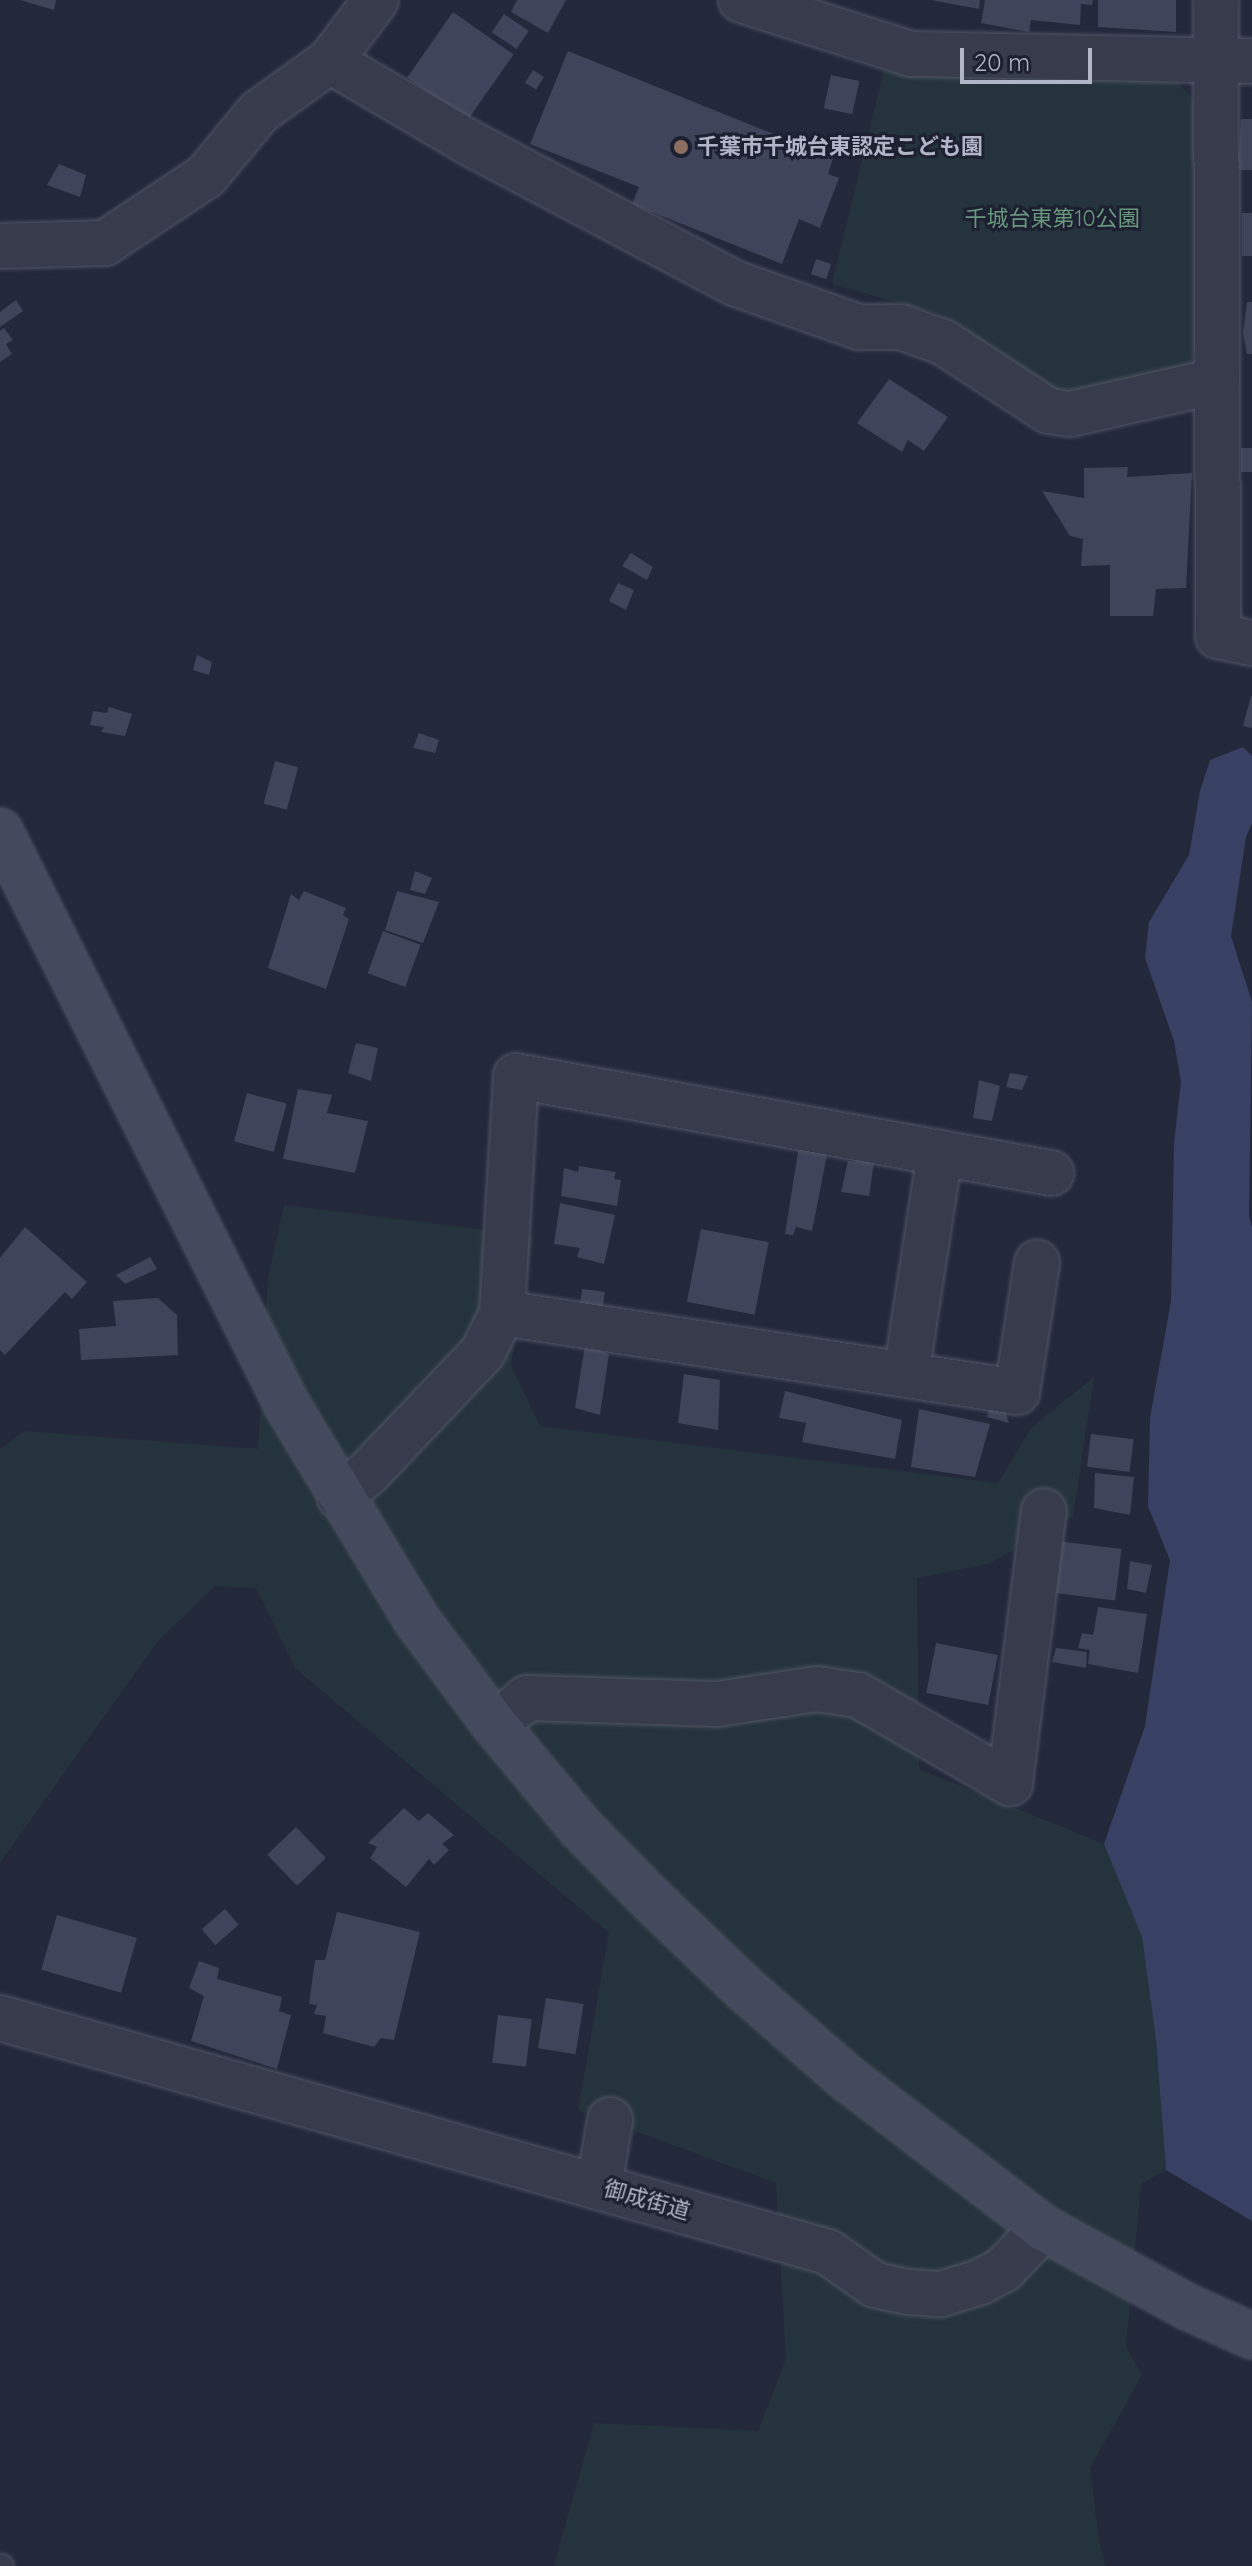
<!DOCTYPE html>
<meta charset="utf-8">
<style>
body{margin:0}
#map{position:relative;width:1252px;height:2566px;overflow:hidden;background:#23283b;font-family:Quicksand,"Noto Sans JP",sans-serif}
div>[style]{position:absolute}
.green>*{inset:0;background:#25343c}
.water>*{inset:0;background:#384164}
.building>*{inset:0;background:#3f445b;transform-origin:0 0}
.roads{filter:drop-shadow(0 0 2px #525566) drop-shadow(0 0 2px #525566)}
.lane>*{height:22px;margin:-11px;padding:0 11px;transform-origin:11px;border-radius:11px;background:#373b4b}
.street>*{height:44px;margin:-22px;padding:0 22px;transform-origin:22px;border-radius:22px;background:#373b4b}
.secondary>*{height:44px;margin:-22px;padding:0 22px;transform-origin:22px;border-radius:22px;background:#45495e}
.dots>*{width:22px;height:22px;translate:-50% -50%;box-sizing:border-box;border:4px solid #1c2030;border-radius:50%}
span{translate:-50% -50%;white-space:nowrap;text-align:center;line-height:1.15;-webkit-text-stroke:6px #1c2030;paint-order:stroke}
.poi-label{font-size:22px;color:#b2b5c7;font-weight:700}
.left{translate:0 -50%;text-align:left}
.park-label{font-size:22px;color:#69977e}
.street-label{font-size:22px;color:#b2b5c7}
.scale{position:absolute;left:960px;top:48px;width:132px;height:36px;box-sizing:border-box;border:4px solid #b2b5c7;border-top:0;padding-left:10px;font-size:24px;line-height:28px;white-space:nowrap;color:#b2b5c7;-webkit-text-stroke:6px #1c2030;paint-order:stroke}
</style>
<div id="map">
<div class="green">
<div style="clip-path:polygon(887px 58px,1040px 76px,1178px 83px,1196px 102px,1195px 346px,1191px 366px,1067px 393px,1049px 388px,942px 315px,832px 284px)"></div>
<div style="clip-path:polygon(284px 1205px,534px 1236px,511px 1365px,540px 1426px,998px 1483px,1032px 1427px,1094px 1377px,1073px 1516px,988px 1564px,917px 1578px,919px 1769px,1104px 1844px,1142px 1937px,1156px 2040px,1166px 2170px,1141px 2184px,1126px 2346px,1142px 2375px,1090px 2468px,1099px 2541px,1106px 2566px,554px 2566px,594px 2423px,758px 2431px,786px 2359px,776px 2183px,578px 2110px,609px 1933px,296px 1669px,256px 1588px,215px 1586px,158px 1641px,0 1863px,0 1449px,24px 1431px,258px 1449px,268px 1279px)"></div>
</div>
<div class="water">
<div style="clip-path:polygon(1243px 747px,1252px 756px,1252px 823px,1246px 837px,1231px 936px,1252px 1002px,1249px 1217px,1252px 1227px,1252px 2221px,1166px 2170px,1156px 2040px,1142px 1937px,1104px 1844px,1145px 1726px,1170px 1560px,1148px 1506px,1150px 1418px,1171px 1301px,1174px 1143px,1181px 1082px,1174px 1041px,1145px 958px,1149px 922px,1189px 855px,1200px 791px,1210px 760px)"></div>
</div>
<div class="building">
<div style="clip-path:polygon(20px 0,56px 0,54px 10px)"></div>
<div style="clip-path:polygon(517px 0,566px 0,548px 33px,511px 12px)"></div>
<div style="clip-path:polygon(931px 0,980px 0,979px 9px)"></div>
<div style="clip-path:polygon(985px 0,1093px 0,1092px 5px,1081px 4px,1080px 25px,1031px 20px,1029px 32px,981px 23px)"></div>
<div style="clip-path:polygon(1098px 0,1176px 0,1176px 32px,1098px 27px)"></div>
<div style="left:453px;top:12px;width:74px;height:80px;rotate:35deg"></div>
<div style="left:504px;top:14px;width:30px;height:22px;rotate:34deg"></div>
<div style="clip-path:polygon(568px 51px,833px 158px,828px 174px,839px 178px,820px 228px,799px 219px,782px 264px,632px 204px,639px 187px,530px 144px)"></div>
<div style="left:533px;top:70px;width:13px;height:15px;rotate:32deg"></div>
<div style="left:831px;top:75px;width:29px;height:34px;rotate:12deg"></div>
<div style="clip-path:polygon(1241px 119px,1252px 119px,1252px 170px,1238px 170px)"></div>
<div style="clip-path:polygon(59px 164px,86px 175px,80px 197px,47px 185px)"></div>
<div style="left:1242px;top:213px;width:10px;height:43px"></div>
<div style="left:816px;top:259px;width:16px;height:16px;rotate:18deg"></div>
<div style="clip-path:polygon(16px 300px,23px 311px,0 327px,0 312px)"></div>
<div style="clip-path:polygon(1247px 302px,1252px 302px,1252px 354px,1247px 354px,1243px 333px)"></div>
<div style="clip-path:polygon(4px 328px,13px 340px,6px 344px,12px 354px,0 362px,0 331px)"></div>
<div style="clip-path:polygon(889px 379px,948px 417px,924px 451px,908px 440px,902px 452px,857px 423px)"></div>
<div style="left:1241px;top:448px;width:11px;height:24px"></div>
<div style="clip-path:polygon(1128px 467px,1127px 477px,1192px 473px,1186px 588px,1156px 589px,1153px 616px,1110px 616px,1110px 565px,1081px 566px,1083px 539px,1070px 536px,1042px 491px,1084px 498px,1084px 468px)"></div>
<div style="clip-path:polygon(631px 553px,653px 567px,647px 580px,622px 566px)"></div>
<div style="clip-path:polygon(618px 583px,634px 590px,626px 610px,609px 601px)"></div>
<div style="clip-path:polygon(197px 655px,212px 662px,209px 675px,193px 670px)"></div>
<div style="clip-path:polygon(1251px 696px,1252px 696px,1252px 728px,1243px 726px)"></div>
<div style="clip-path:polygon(109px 707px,132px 714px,125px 736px,101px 732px,104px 727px,90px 725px,93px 711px,107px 713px)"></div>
<div style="clip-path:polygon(419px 733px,439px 740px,435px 753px,413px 748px)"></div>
<div style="left:275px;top:761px;width:24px;height:44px;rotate:15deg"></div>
<div style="clip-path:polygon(415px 871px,432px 878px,425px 894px,410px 890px)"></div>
<div style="clip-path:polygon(304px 891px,346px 908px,343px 915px,349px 919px,326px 989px,268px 968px,291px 894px,299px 900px)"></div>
<div style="clip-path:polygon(397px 891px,439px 902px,423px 943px,385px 930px)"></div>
<div style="left:383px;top:931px;width:40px;height:45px;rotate:20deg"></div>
<div style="clip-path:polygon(356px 1043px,378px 1048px,371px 1081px,348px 1073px)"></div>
<div style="clip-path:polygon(1010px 1073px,1028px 1076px,1022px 1090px,1006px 1087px)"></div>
<div style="clip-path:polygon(979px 1080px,1000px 1086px,992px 1121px,973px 1118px)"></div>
<div style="clip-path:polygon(298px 1089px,332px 1095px,327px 1113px,368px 1121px,355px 1173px,283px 1159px)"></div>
<div style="left:247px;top:1093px;width:41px;height:50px;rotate:15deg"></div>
<div style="clip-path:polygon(799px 1146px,828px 1150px,812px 1231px,796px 1227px,793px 1235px,785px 1234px)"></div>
<div style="clip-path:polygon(857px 1155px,875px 1156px,869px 1196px,841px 1192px,848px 1161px,855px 1162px)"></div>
<div style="clip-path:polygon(579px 1166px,616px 1172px,614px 1179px,621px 1180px,617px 1206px,561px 1196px,564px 1168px,578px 1172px)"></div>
<div style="clip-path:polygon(560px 1203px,615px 1215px,604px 1264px,577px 1257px,580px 1248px,554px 1244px)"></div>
<div style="clip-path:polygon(25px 1227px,87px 1282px,72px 1299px,65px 1292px,5px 1355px,0 1350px,0 1258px)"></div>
<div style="left:701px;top:1229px;width:69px;height:74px;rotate:11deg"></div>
<div style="clip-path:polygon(150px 1257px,157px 1269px,125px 1284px,116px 1275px)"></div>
<div style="left:582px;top:1289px;width:23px;height:15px;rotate:7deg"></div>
<div style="clip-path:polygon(158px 1298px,177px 1315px,178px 1355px,81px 1360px,79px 1329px,116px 1326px,113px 1301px)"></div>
<div style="clip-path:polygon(585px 1345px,609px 1354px,600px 1415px,575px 1408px)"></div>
<div style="clip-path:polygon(684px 1374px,720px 1380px,718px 1430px,678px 1423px)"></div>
<div style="clip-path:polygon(785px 1391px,902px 1420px,895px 1459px,802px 1442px,806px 1423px,779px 1418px)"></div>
<div style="clip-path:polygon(919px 1409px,990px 1424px,975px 1477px,911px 1467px)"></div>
<div style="clip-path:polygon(989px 1409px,1005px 1411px,1009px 1423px,987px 1417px)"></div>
<div style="left:1091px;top:1434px;width:43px;height:33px;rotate:7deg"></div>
<div style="clip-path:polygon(1095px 1473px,1134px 1477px,1130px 1515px,1094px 1508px)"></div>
<div style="left:1057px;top:1541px;width:65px;height:52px;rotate:7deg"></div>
<div style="clip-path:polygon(1130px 1561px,1152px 1565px,1146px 1593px,1127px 1589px)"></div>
<div style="clip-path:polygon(1098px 1607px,1147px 1614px,1138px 1673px,1088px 1664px,1090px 1650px,1078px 1648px,1082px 1633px,1093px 1635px)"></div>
<div style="left:936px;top:1643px;width:63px;height:51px;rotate:11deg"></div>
<div style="clip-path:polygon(1056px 1648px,1087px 1652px,1086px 1668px,1052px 1662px)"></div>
<div style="clip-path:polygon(404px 1808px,419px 1821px,428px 1813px,454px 1835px,442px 1844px,449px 1850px,434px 1865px,429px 1859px,406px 1887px,370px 1858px,377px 1847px,368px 1843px)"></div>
<div style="left:296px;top:1827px;width:43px;height:40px;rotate:46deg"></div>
<div style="left:225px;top:1909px;width:21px;height:31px;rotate:49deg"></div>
<div style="clip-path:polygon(337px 1912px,420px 1932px,394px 2040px,381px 2038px,374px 2047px,323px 2033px,326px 2016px,314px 2014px,317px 2005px,309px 2004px,315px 1960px,325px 1960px)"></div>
<div style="left:57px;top:1915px;width:83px;height:57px;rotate:16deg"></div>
<div style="clip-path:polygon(199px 1961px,219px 1968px,217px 1979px,282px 1997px,279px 2011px,291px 2015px,277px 2069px,191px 2041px,204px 1996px,189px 1988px)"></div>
<div style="left:546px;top:1998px;width:38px;height:51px;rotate:9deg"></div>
<div style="left:498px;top:2015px;width:34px;height:48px;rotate:7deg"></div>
</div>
<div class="roads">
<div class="lane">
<div style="left:0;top:2566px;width:2px"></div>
</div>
<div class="street">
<div style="left:741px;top:0;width:178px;rotate:17.6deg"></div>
<div style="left:911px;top:54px;width:341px;rotate:1.2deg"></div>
<div style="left:1216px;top:0;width:636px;rotate:89.82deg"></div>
<div style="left:1218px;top:636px;width:35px;rotate:12deg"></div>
<div style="left:330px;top:61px;width:160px;rotate:30.4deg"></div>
<div style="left:468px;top:142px;width:301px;rotate:27.9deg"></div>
<div style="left:734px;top:283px;width:133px;rotate:19.4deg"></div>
<div style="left:859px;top:327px;width:42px"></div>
<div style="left:901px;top:327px;width:45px;rotate:19.7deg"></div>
<div style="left:943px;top:342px;width:126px;rotate:33.1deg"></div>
<div style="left:1049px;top:411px;width:21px;rotate:8deg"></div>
<div style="left:1070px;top:414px;width:150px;rotate:-12.7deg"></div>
<div style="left:0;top:246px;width:105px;rotate:-1.6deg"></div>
<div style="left:105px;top:243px;width:121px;rotate:-33.6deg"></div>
<div style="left:206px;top:176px;width:83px;rotate:-50.4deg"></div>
<div style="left:259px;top:112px;width:87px;rotate:-35.7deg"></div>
<div style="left:330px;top:61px;width:76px;rotate:-53deg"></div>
<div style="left:502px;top:1313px;width:521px;rotate:8.72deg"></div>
<div style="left:1017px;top:1392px;width:131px;rotate:-81.2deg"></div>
<div style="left:906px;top:1375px;width:225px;rotate:-81.3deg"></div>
<div style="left:340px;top:1497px;width:38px;rotate:-41deg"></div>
<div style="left:369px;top:1472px;width:166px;rotate:-46.5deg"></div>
<div style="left:483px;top:1352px;width:43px;rotate:-64deg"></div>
<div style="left:502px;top:1313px;width:237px;rotate:-86.6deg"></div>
<div style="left:516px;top:1076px;width:544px;rotate:10.28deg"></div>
<div style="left:495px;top:1725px;width:42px;rotate:-40.2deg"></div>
<div style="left:527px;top:1698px;width:190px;rotate:1.8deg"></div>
<div style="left:717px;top:1704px;width:101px;rotate:-8.5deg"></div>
<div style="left:817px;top:1689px;width:41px;rotate:8.3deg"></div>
<div style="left:858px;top:1695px;width:176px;rotate:30.1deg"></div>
<div style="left:1010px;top:1783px;width:274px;rotate:-82.9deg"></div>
<div style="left:0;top:2018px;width:860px;rotate:15.78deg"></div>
<div style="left:828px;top:2252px;width:57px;rotate:35.1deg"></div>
<div style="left:875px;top:2285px;width:35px;rotate:12deg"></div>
<div style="left:909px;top:2292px;width:32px;rotate:4deg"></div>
<div style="left:941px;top:2294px;width:41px;rotate:-17.1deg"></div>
<div style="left:980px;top:2282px;width:27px;rotate:-28deg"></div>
<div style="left:1004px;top:2269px;width:57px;rotate:-46.4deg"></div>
<div style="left:599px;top:2186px;width:67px;rotate:-80.5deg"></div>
</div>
<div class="secondary">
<div style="left:0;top:831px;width:642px;rotate:63.43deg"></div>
<div style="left:287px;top:1405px;width:250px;rotate:58.9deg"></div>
<div style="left:416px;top:1619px;width:132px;rotate:53.3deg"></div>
<div style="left:495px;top:1725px;width:134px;rotate:50.1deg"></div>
<div style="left:581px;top:1828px;width:100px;rotate:45.4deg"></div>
<div style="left:651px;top:1899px;width:132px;rotate:43.8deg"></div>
<div style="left:746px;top:1990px;width:134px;rotate:41.1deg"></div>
<div style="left:847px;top:2078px;width:247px;rotate:37.4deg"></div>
<div style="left:1043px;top:2228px;width:167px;rotate:28.6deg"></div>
<div style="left:1190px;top:2308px;width:68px;rotate:24.3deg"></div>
</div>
</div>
<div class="dots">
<div style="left:681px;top:147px;background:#8d6e63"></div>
</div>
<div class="poi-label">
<span class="left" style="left:697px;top:147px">千葉市千城台東認定こども園</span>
</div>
<div class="park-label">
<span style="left:1052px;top:219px">千城台東第10公園</span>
</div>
<div class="street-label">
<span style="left:647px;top:2200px;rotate:16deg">御成街道</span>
</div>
<div class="scale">20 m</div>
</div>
